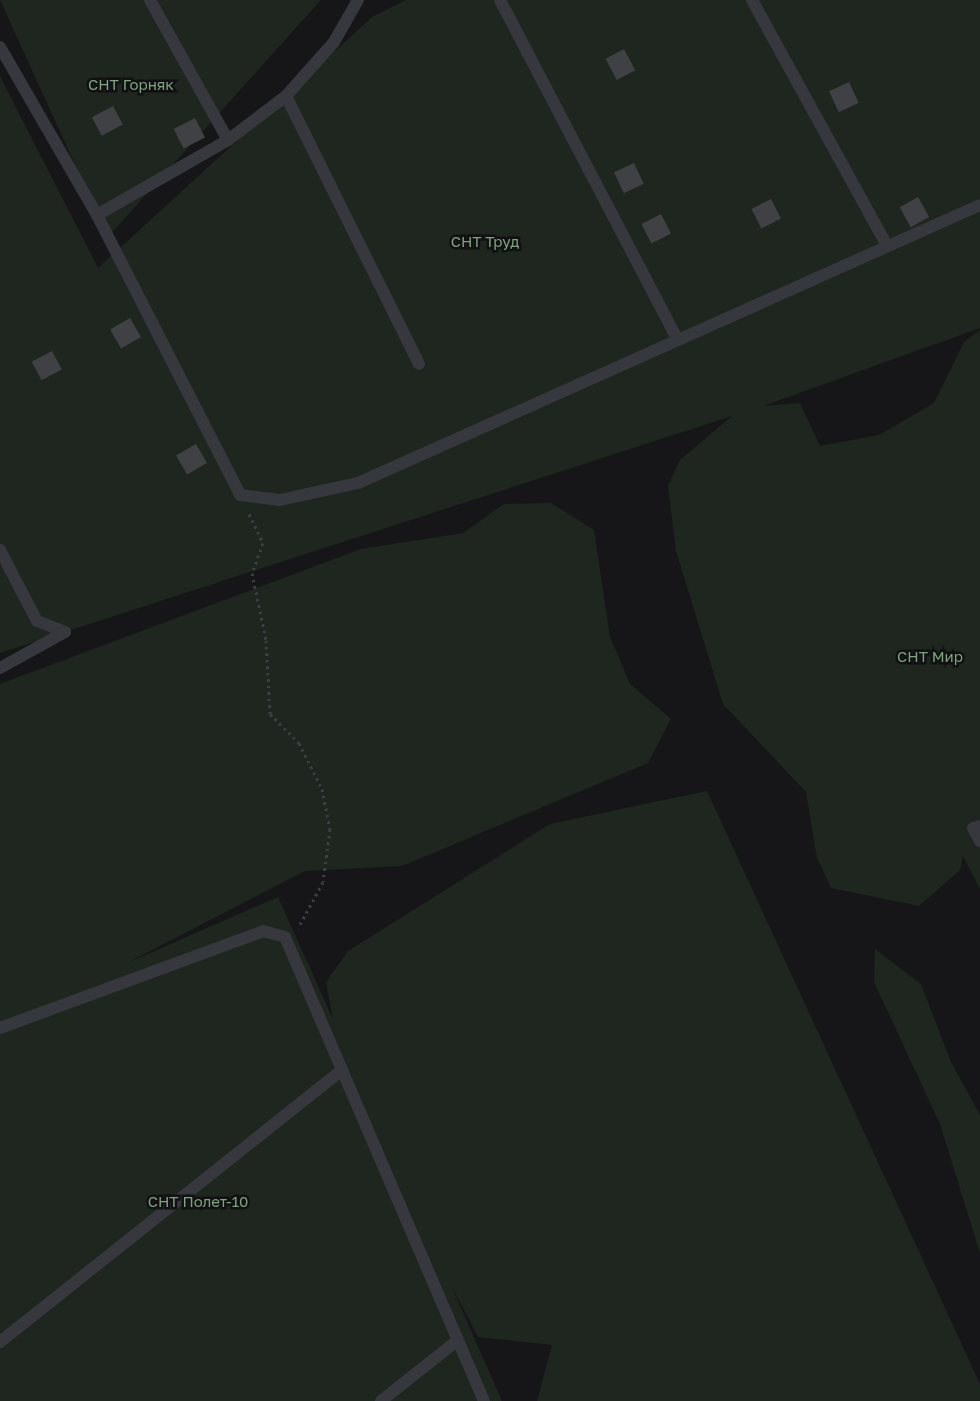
<!DOCTYPE html>
<meta charset="utf-8">
<style>
body{margin:0}
#map{position:relative;width:980px;height:1401px;overflow:hidden;background:#161618;font-family:"Golos Text",sans-serif}
div>[style]{position:absolute}
.green>*{inset:0;background:#1e261f}
.building>*{inset:0;background:#404145;transform-origin:0 0}
.path>*{height:3px;margin-top:-1.5px;transform-origin:0;background:repeating-linear-gradient(90deg,#3d3f44 0 2.5px,transparent 0 6.5px)}
.service>*{height:12px;margin:-6px;padding:0 6px;transform-origin:6px;border-radius:6px;background:#37383d}
span{translate:-50% -50%;white-space:nowrap;text-align:center;line-height:1.15;-webkit-text-stroke:5px #111113;paint-order:stroke}
.park-label{font-size:15px;color:#7fa381}
</style>
<div id="map">
<div class="green">
<div style="clip-path:polygon(0 0,321px 0,108px 237px)"></div>
<div style="clip-path:polygon(406px 0,980px 0,980px 328px,763px 406px,800px 403px,820px 446px,879px 435px,934px 403px,964px 342px,980px 330px,980px 889px,963px 856px,960px 870px,919px 906px,831px 888px,817px 858px,806px 792px,723px 704px,676px 551px,668px 486px,680px 460px,732px 416px,0 653px,0 76px,98px 268px,372px 17px)"></div>
<div style="clip-path:polygon(551px 503px,594px 530px,610px 637px,630px 684px,671px 719px,648px 763px,402px 866px,305px 871px,127px 963px,278px 897px,333px 1019px,326px 982px,348px 951px,550px 824px,707px 791px,980px 1384px,980px 1401px,537px 1401px,552px 1345px,478px 1337px,451px 1285px,502px 1401px,0 1401px,0 684px,361px 549px,463px 533px,504px 504px)"></div>
<div style="clip-path:polygon(875px 949px,921px 984px,951px 1062px,980px 1115px,980px 1253px,940px 1124px,874px 982px)"></div>
</div>
<div class="building">
<div style="left:624px;top:49px;width:24px;height:21px;rotate:62deg"></div>
<div style="left:849px;top:82px;width:23px;height:22px;rotate:65deg"></div>
<div style="left:113px;top:106px;width:21px;height:24px;rotate:62deg"></div>
<div style="left:195px;top:118px;width:22px;height:24px;rotate:63deg"></div>
<div style="left:634px;top:163px;width:23px;height:22px;rotate:65deg"></div>
<div style="left:918px;top:197px;width:23px;height:21px;rotate:61deg"></div>
<div style="left:771px;top:199px;width:22px;height:22px;rotate:63deg"></div>
<div style="left:661px;top:214px;width:22px;height:22px;rotate:63deg"></div>
<div style="left:130px;top:318px;width:22px;height:23px;rotate:60deg"></div>
<div style="left:52px;top:351px;width:21px;height:23px;rotate:62deg"></div>
<div style="left:196px;top:444px;width:22px;height:23px;rotate:60deg"></div>
</div>
<div class="path">
<div style="left:249px;top:514px;width:32px;rotate:64deg"></div>
<div style="left:263px;top:543px;width:32px;rotate:110deg"></div>
<div style="left:252px;top:573px;width:68px;rotate:78.2deg"></div>
<div style="left:266px;top:640px;width:74px;rotate:86.9deg"></div>
<div style="left:270px;top:714px;width:41px;rotate:45deg"></div>
<div style="left:299px;top:743px;width:51px;rotate:63.4deg"></div>
<div style="left:322px;top:789px;width:41px;rotate:78.7deg"></div>
<div style="left:330px;top:829px;width:53px;rotate:97.5deg"></div>
<div style="left:323px;top:882px;width:52px;rotate:118.5deg"></div>
</div>
<div class="service">
<div style="left:150px;top:0;width:160px;rotate:60.9deg"></div>
<div style="left:500px;top:0;width:382px;rotate:62.4deg"></div>
<div style="left:752px;top:0;width:278px;rotate:61.2deg"></div>
<div style="left:0;top:47px;width:194px;rotate:60deg"></div>
<div style="left:97px;top:215px;width:314px;rotate:62.9deg"></div>
<div style="left:240px;top:495px;width:40px;rotate:7.1deg"></div>
<div style="left:280px;top:500px;width:80px;rotate:-12.3deg"></div>
<div style="left:358px;top:483px;width:681px;rotate:-24.08deg"></div>
<div style="left:286px;top:96px;width:299px;rotate:63.6deg"></div>
<div style="left:97px;top:215px;width:151px;rotate:-29.8deg"></div>
<div style="left:228px;top:140px;width:73px;rotate:-37.2deg"></div>
<div style="left:286px;top:96px;width:72px;rotate:-48.4deg"></div>
<div style="left:334px;top:42px;width:48px;rotate:-60.3deg"></div>
<div style="left:0;top:550px;width:80px;rotate:62.5deg"></div>
<div style="left:37px;top:621px;width:30px;rotate:21deg"></div>
<div style="left:65px;top:632px;width:74px;rotate:151deg"></div>
<div style="left:980px;top:826px;width:7px;rotate:164deg"></div>
<div style="left:973px;top:828px;width:15px;rotate:62deg"></div>
<div style="left:0;top:1028px;width:280px;rotate:-20.2deg"></div>
<div style="left:263px;top:931px;width:23px;rotate:15deg"></div>
<div style="left:285px;top:937px;width:505px;rotate:66.79deg"></div>
<div style="left:0;top:1342px;width:437px;rotate:-38.5deg"></div>
<div style="left:381px;top:1401px;width:98px;rotate:-38.4deg"></div>
</div>
<div class="park-label">
<span style="left:131px;top:85px">СНТ Горняк</span>
<span style="left:485px;top:242px">СНТ Труд</span>
<span style="left:930px;top:657px">СНТ Мир</span>
<span style="left:198px;top:1202px">СНТ Полет-10</span>
</div>
</div>
